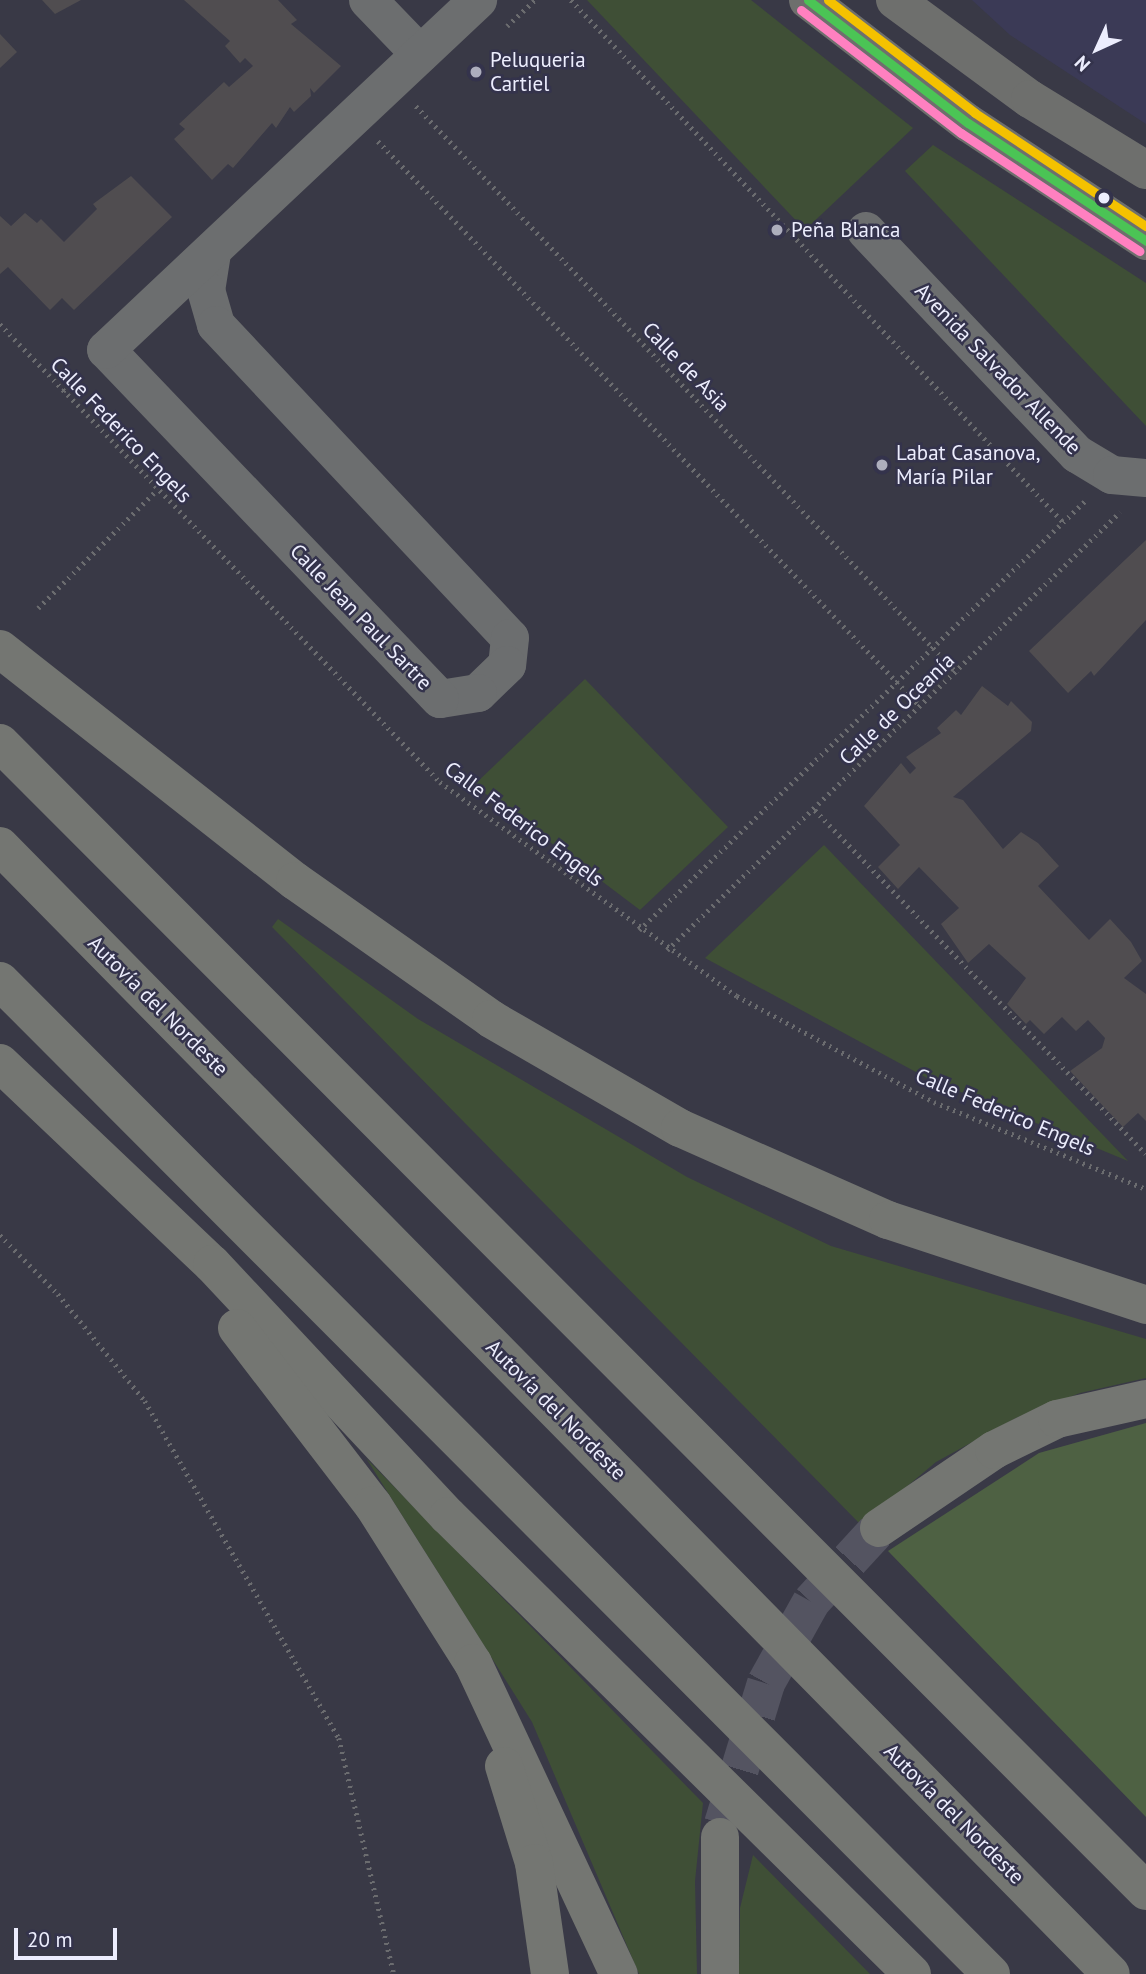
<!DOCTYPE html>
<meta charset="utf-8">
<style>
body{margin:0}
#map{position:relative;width:1146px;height:1974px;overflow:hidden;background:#393946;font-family:"PT Sans",sans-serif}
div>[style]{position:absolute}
.built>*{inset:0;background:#3b3a56}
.green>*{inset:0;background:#3f4f36}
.forest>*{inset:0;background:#4e6143}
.building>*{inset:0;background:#504d50}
.highway-tunnel>*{height:38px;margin-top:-19px;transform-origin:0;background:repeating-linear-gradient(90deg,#545461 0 38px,transparent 0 57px)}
.path>*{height:4.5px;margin-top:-2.25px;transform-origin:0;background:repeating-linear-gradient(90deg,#6b6c6f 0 2px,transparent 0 7px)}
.minor>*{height:38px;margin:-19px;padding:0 19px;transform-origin:19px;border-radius:19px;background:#6c6e6f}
.major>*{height:38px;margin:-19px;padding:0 19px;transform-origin:19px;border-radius:19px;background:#6e6f6d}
.highway>*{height:38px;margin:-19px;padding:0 19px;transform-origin:19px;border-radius:19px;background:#747672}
.bus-1>*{height:9px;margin:-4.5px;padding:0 4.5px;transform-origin:4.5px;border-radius:4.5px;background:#4bc455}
.bus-2>*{height:9px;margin:-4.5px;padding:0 4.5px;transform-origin:4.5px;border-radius:4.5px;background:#ff80c0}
.bus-3>*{height:9px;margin:-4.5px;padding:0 4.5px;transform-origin:4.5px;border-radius:4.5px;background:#f4c100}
.dots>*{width:19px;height:19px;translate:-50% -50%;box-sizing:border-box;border:4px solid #34334c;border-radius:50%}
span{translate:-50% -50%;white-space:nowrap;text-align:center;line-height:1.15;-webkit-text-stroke:5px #34334c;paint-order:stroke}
.poi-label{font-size:21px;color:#ecedfd}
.left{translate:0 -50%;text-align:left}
.street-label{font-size:21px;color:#ecedfd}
.north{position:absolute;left:1062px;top:14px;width:70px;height:70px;-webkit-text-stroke:5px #34334c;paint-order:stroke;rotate:225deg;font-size:19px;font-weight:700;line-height:28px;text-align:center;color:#ecedfd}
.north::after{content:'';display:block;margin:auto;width:24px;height:32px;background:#ecedfd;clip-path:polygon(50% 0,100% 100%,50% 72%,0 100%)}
.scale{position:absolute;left:14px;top:1928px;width:103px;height:32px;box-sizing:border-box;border:4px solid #ecedfd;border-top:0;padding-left:9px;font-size:21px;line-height:24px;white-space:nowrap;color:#ecedfd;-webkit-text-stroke:5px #34334c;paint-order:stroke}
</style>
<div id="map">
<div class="built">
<div style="clip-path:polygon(972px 0,1146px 0,1146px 124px,1010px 35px)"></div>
</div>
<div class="green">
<div style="clip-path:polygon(587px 0,751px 0,913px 128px,805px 230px)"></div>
<div style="clip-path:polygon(933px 145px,1146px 283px,1146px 426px,905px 171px)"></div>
<div style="clip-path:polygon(585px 679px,728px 827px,640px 910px,474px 785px)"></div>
<div style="clip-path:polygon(824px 845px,1128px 1161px,927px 1078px,705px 958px)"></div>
<div style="clip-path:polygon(278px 919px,418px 1019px,687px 1177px,831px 1246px,1146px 1339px,1146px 1378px,1080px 1393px,1016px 1418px,936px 1462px,861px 1525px,272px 927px)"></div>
<div style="clip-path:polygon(366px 1458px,703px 1803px,695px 1881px,697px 1974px,639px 1974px,532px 1722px)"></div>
<div style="clip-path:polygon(753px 1855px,870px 1974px,739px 1974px,740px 1908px)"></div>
</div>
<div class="forest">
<div style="clip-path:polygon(1146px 1423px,1146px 1817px,888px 1551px,1039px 1453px)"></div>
</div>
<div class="building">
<div style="clip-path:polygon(42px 0,81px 0,55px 14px)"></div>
<div style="clip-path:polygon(184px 0,278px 0,297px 20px,291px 24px,341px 66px,314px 93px,310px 88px,311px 96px,294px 112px,290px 107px,276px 128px,272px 123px,233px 168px,228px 164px,212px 180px,174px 139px,185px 129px,179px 124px,224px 82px,229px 87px,253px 66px,245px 58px,240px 63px,225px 46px,230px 41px)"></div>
<div style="clip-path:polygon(0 34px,17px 52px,0 68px)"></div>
<div style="clip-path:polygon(131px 176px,172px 217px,74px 310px,62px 298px,50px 310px,8px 267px,0 274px,0 216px,11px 226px,25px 213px,37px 223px,41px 219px,64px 242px,97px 209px,93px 204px)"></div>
<div style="clip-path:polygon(1146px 540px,1146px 620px,1094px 676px,1091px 671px,1068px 693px,1029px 651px)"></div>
<div style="clip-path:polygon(982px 686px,1008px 706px,1011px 701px,1032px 722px,1031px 731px,953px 797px,963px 800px,1003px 849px,1021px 832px,1038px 843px,1059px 866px,1038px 886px,1089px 940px,1110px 919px,1131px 942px,1142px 961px,1124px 978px,1146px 994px,1146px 1121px,1138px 1113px,1123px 1127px,1070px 1071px,1102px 1048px,1105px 1038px,1088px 1020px,1076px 1031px,1062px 1017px,1044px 1034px,1030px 1020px,1026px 1024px,1007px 1004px,1026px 978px,989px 944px,968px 963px,941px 924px,959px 908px,919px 867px,898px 889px,878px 867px,900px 845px,864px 806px,901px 763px,910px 774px,916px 768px,906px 757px,941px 733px,937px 728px,956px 710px,961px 715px)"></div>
</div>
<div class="highway-tunnel">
<div style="left:723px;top:1824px;width:147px;rotate:-73deg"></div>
<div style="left:766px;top:1683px;width:93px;rotate:-60.9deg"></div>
<div style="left:811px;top:1602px;width:100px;rotate:-47.4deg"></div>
</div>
<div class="path">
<div style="left:571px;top:0;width:717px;rotate:46.69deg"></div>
<div style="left:507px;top:26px;width:38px;rotate:-43deg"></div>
<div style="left:416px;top:106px;width:784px;rotate:46.34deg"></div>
<div style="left:378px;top:141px;width:783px;rotate:46.19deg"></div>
<div style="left:0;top:324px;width:635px;rotate:46.15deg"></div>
<div style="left:440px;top:782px;width:366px;rotate:35.8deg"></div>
<div style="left:737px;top:996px;width:224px;rotate:28.3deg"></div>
<div style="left:934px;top:1102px;width:229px;rotate:22.3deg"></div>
<div style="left:63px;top:391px;width:23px;rotate:-43deg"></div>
<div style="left:38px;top:608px;width:168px;rotate:-44.8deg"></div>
<div style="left:815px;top:810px;width:477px;rotate:46.1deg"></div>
<div style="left:639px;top:930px;width:619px;rotate:-43.89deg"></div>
<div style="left:667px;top:950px;width:630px;rotate:-44.04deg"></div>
<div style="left:0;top:1235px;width:83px;rotate:45.5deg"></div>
<div style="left:58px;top:1294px;width:138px;rotate:50.9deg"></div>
<div style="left:145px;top:1401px;width:389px;rotate:60.1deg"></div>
<div style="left:339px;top:1738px;width:242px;rotate:76.9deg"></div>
</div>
<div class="minor">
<div style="left:368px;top:0;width:75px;rotate:46.1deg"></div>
<div style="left:866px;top:231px;width:307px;rotate:46.6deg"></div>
<div style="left:1077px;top:454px;width:41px;rotate:31deg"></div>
<div style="left:1112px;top:475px;width:34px;rotate:5deg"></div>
<div style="left:212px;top:253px;width:37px;rotate:99deg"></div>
<div style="left:206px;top:290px;width:36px;rotate:74deg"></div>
<div style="left:216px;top:325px;width:429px;rotate:46.8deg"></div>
<div style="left:510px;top:638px;width:27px;rotate:96deg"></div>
<div style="left:507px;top:665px;width:40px;rotate:136deg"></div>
<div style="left:478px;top:693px;width:38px;rotate:171deg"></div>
<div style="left:440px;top:699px;width:483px;rotate:-133.7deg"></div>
<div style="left:106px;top:350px;width:511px;rotate:-43.25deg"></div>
</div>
<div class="major">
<div style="left:808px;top:0;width:202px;rotate:37.6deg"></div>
<div style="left:968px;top:123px;width:214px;rotate:33.5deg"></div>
<div style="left:895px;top:0;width:167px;rotate:36.3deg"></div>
<div style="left:1030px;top:99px;width:136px;rotate:31.5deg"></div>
</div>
<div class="highway">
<div style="left:0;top:649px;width:375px;rotate:38.2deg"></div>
<div style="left:295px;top:881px;width:240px;rotate:35.1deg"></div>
<div style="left:491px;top:1019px;width:218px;rotate:30deg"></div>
<div style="left:680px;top:1128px;width:227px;rotate:23.9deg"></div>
<div style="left:888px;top:1220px;width:272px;rotate:18.2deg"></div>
<div style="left:0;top:743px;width:1622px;rotate:45.05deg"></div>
<div style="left:0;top:846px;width:1583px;rotate:45.44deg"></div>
<div style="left:0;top:981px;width:1403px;rotate:45.06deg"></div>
<div style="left:0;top:1063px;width:292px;rotate:43.5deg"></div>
<div style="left:212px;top:1264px;width:345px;rotate:46.9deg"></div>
<div style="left:448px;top:1516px;width:652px;rotate:44.63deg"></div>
<div style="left:237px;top:1328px;width:223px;rotate:52.5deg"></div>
<div style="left:373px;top:1505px;width:187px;rotate:57.7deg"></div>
<div style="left:473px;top:1663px;width:344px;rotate:64.9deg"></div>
<div style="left:879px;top:1528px;width:139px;rotate:-34.1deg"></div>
<div style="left:994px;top:1450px;width:70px;rotate:-26.2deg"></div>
<div style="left:1057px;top:1419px;width:91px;rotate:-12.7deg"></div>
<div style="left:504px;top:1766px;width:102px;rotate:72.8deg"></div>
<div style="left:534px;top:1863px;width:112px;rotate:81.8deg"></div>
<div style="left:720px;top:1837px;width:137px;rotate:90deg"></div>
</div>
<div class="bus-1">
<div style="left:808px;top:0;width:202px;rotate:37.6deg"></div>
<div style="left:968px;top:123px;width:214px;rotate:33.5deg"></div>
</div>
<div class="bus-2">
<div style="left:801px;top:10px;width:202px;rotate:37.6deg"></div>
<div style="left:961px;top:133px;width:214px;rotate:33.5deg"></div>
</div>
<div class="bus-3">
<div style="left:828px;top:0;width:185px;rotate:37.5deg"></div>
<div style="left:975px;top:113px;width:205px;rotate:33.5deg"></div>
</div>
<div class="dots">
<div style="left:476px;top:72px;background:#adaebd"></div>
<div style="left:1104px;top:198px;background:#ecedfd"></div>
<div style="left:777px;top:230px;background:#adaebd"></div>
<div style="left:882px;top:465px;background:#adaebd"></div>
</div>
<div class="poi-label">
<span class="left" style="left:490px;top:72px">Peluqueria<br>Cartiel</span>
<span class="left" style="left:791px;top:230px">Peña Blanca</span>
<span class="left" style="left:896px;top:465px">Labat Casanova,<br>María Pilar</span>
</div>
<div class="street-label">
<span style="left:686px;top:367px;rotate:46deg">Calle de Asia</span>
<span style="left:998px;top:369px;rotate:46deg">Avenida Salvador Allende</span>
<span style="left:121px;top:430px;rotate:46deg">Calle Federico Engels</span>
<span style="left:361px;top:617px;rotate:46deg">Calle Jean Paul Sartre</span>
<span style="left:897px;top:709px;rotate:-44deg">Calle de Oceanía</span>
<span style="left:524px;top:824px;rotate:37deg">Calle Federico Engels</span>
<span style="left:158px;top:1006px;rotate:45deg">Autovía del Nordeste</span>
<span style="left:1005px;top:1112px;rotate:23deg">Calle Federico Engels</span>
<span style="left:556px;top:1410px;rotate:45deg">Autovía del Nordeste</span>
<span style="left:954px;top:1814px;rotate:45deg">Autovía del Nordeste</span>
</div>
<div class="north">N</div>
<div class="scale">20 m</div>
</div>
